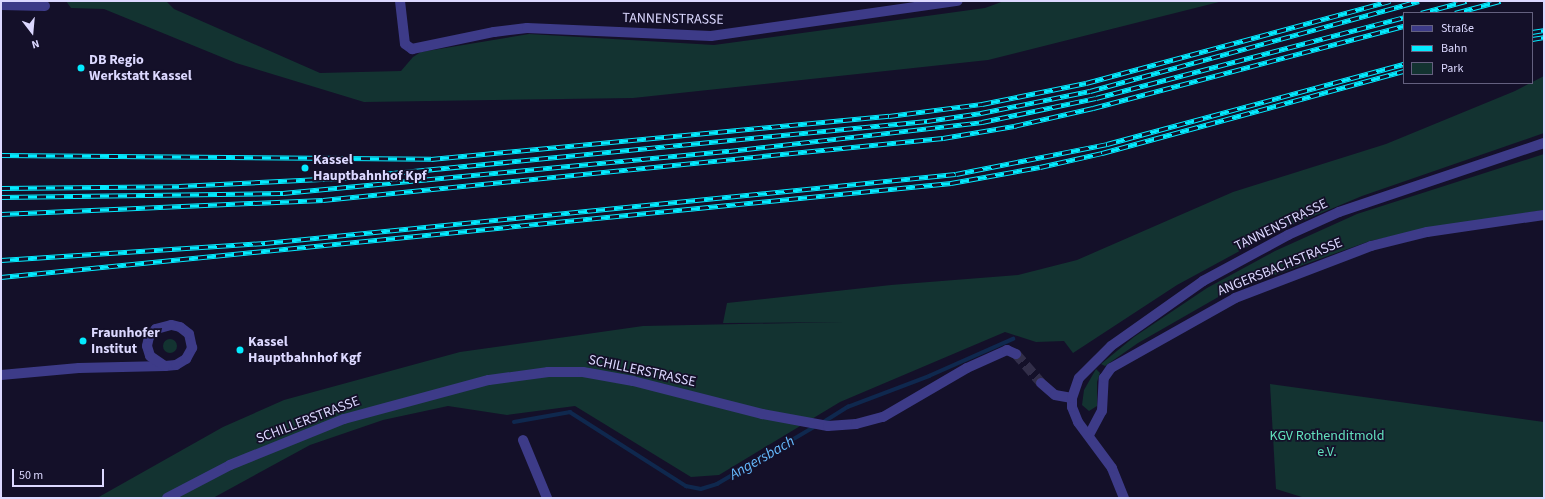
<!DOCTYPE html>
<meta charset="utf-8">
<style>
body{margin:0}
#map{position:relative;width:1545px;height:499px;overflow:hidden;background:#141029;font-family:"Source Sans 3",sans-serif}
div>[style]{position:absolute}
.green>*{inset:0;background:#133331}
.round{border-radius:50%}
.stream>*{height:3.5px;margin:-1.75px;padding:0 1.75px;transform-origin:1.75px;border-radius:1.75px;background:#0f284e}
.minor-tunnel>*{height:10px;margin-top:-5px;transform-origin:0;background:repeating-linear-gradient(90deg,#322e49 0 10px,transparent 0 15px)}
.minor>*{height:10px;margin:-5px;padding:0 5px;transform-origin:5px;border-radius:5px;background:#3d3b88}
.rail>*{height:4.5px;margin-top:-2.25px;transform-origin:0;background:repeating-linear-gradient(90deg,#141029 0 9px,#04ebff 0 18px);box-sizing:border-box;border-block:1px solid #04ebff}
.dots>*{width:11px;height:11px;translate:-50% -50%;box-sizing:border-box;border:2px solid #141029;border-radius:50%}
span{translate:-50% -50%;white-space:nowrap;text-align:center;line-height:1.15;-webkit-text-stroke:3.5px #141029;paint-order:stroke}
.street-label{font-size:14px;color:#dcd8ff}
.poi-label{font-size:14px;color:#dcd8ff;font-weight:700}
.left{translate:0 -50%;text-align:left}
.park-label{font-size:14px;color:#62e1be}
.water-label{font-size:15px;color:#6bf;font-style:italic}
.frame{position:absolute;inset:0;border:2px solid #dcd8ff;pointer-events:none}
.legend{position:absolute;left:1403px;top:12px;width:130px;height:72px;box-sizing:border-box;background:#141029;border:1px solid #64607f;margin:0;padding:5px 7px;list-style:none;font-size:12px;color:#dcd8ff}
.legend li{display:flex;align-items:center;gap:8px;height:20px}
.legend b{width:20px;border:1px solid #64607f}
.north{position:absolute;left:12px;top:12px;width:40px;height:40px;-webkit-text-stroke:3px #141029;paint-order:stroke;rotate:164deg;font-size:11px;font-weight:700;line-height:16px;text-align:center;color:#dcd8ff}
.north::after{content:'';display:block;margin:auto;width:14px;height:18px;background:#dcd8ff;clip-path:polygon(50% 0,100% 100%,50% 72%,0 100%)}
.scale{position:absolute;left:12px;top:469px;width:92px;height:18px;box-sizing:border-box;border:2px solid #dcd8ff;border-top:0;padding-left:5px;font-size:12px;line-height:14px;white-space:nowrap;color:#dcd8ff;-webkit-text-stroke:3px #141029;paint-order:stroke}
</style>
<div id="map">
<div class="green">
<div style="clip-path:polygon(66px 1px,166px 1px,174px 9px,320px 73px,401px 71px,413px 57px,421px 52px,529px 34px,714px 45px,985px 8px,1004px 1px,1223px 1px,988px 60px,633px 98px,364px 102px,236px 63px,104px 9px,71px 8px)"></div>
<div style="clip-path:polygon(1544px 76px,1544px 133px,1362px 196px,1271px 234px,1177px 285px,1073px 353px,1064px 341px,1036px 342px,1005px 332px,840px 402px,719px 475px,691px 477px,575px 406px,507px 415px,448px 406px,383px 420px,310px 445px,213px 498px,97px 498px,223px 427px,284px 400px,460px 352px,643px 326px,845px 322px,723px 323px,727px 303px,891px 285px,1018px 275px,1077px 260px,1233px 192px,1386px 144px,1515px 91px)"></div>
<div style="clip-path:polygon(1544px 154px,1544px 210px,1426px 229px,1370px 241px,1227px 292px,1138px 343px,1105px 366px,1101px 364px,1134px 337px,1207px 288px,1275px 251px,1357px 214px)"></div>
<div class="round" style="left:163px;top:339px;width:14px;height:14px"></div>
<div style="clip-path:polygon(1096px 369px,1100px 373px,1097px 382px,1097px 406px,1089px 411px,1082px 405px,1084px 390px)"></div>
<div style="clip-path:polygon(1270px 384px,1544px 422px,1544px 498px,1305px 498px,1276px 489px)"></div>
</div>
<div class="stream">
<div style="left:514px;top:422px;width:57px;rotate:-10.1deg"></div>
<div style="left:570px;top:412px;width:138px;rotate:32.5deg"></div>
<div style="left:686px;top:486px;width:15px;rotate:11deg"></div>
<div style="left:701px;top:489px;width:17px;rotate:-17deg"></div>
<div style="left:717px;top:484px;width:115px;rotate:-30.4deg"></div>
<div style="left:822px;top:423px;width:31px;rotate:-32deg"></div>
<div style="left:848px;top:407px;width:87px;rotate:-20.9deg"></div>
<div style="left:929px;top:376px;width:92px;rotate:-23.8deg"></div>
</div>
<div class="minor-tunnel">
<div style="left:1016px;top:354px;width:38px;rotate:49deg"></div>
</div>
<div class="minor">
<div style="left:400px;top:1px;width:43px;rotate:83.4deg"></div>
<div style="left:405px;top:44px;width:9px;rotate:36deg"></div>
<div style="left:412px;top:49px;width:84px;rotate:-11.7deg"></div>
<div style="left:494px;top:32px;width:33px;rotate:-7deg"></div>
<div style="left:527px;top:28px;width:184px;rotate:2.5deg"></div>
<div style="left:711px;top:36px;width:249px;rotate:-8.1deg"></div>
<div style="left:1px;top:5px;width:44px;rotate:1.3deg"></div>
<div style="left:1px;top:375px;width:78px;rotate:-5.1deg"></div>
<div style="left:79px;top:368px;width:86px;rotate:-1.3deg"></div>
<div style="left:165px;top:366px;width:11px;rotate:-5deg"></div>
<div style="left:176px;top:365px;width:12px;rotate:-31deg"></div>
<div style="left:186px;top:359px;width:13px;rotate:-61deg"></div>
<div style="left:192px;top:348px;width:14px;rotate:-102deg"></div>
<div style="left:189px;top:334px;width:11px;rotate:-142deg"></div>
<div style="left:180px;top:327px;width:9px;rotate:-167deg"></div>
<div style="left:171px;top:325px;width:16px;rotate:165deg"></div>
<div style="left:156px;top:329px;width:11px;rotate:131deg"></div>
<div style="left:149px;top:337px;width:9px;rotate:103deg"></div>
<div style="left:147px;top:346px;width:10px;rotate:73deg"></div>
<div style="left:150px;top:356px;width:18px;rotate:34deg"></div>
<div style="left:1041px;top:383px;width:18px;rotate:41deg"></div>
<div style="left:1055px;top:395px;width:17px;rotate:10deg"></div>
<div style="left:1089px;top:435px;width:27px;rotate:-62deg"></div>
<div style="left:1102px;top:411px;width:33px;rotate:-87deg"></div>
<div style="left:1104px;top:378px;width:12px;rotate:-55deg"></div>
<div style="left:1111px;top:368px;width:142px;rotate:-29.4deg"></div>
<div style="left:1235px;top:298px;width:146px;rotate:-20.9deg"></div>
<div style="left:1371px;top:246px;width:58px;rotate:-14deg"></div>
<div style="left:1427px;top:232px;width:118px;rotate:-8.3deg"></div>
<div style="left:523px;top:440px;width:63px;rotate:67.5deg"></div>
<div style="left:167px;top:498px;width:71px;rotate:-27.6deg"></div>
<div style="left:230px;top:465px;width:123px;rotate:-22deg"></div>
<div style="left:344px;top:419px;width:150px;rotate:-15.1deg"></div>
<div style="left:489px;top:380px;width:60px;rotate:-7.7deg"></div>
<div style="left:548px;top:372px;width:35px"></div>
<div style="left:583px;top:372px;width:51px;rotate:10.2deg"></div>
<div style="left:633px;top:381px;width:133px;rotate:14.3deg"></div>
<div style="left:762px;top:414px;width:67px;rotate:10.3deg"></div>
<div style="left:828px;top:426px;width:28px;rotate:-4deg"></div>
<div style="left:856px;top:424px;width:28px;rotate:-15deg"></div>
<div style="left:883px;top:417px;width:97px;rotate:-30.3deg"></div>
<div style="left:967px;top:368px;width:44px;rotate:-24.2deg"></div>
<div style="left:1007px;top:350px;width:10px;rotate:24deg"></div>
<div style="left:1124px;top:498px;width:32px;rotate:-112deg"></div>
<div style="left:1112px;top:468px;width:57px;rotate:-126.5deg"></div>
<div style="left:1078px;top:422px;width:16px;rotate:-112deg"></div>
<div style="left:1072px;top:407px;width:9px;rotate:-90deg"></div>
<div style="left:1072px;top:398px;width:21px;rotate:-71deg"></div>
<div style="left:1079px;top:378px;width:45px;rotate:-45deg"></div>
<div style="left:1111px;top:346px;width:113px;rotate:-35.2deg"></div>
<div style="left:1203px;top:281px;width:97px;rotate:-28.4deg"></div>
<div style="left:1288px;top:235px;width:56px;rotate:-24.3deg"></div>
<div style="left:1339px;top:212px;width:216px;rotate:-18.6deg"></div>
</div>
<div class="rail">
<div style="left:1421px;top:13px;width:47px;rotate:-14.9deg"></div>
<div style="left:1455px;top:13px;width:47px;rotate:-14.9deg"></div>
<div style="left:1532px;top:32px;width:12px;rotate:-9deg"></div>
<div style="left:1532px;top:39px;width:12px;rotate:-9deg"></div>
<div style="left:1px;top:155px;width:430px;rotate:0.5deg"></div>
<div style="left:431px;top:159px;width:460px;rotate:-5.4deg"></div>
<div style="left:889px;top:116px;width:94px;rotate:-7.4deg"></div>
<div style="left:982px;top:104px;width:106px;rotate:-11.4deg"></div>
<div style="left:1086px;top:83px;width:315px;rotate:-15.1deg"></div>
<div style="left:1px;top:188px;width:178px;rotate:-0.6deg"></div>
<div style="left:179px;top:186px;width:163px;rotate:-2.8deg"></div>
<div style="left:342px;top:178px;width:588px;rotate:-5.57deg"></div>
<div style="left:927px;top:121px;width:55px;rotate:-8.4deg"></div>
<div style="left:981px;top:113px;width:111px;rotate:-11.4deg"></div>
<div style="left:1090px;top:91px;width:341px;rotate:-15.3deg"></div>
<div style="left:1px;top:197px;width:282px;rotate:-0.8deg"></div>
<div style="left:283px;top:193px;width:448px;rotate:-5.4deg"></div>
<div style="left:729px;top:151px;width:255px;rotate:-6.5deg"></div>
<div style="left:982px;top:122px;width:116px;rotate:-11.9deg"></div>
<div style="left:1096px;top:98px;width:318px;rotate:-14.7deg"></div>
<div style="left:1px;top:214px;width:322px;rotate:-2.5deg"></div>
<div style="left:323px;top:200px;width:623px;rotate:-5.71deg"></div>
<div style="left:943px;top:138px;width:72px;rotate:-9.6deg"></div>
<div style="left:1014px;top:126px;width:81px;rotate:-12.8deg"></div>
<div style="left:1093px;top:108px;width:322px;rotate:-14.8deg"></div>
<div style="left:1px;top:260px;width:265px;rotate:-3.7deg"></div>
<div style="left:265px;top:243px;width:694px;rotate:-5.7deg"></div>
<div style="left:956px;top:174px;width:154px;rotate:-11.2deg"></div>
<div style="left:1107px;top:144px;width:308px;rotate:-15.1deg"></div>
<div style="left:1px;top:277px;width:955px;rotate:-5.65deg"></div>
<div style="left:951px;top:183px;width:90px;rotate:-10.2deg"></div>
<div style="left:1040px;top:167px;width:64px;rotate:-12.7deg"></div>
<div style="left:1102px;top:153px;width:313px;rotate:-15.2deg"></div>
</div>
<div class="dots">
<div style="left:81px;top:68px;background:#04ebff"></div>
<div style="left:305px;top:168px;background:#04ebff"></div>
<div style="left:83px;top:341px;background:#04ebff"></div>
<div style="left:240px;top:350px;background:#04ebff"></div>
</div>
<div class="street-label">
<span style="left:673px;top:19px;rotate:1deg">TANNENSTRASSE</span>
<span style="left:1281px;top:225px;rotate:-26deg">TANNENSTRASSE</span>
<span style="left:1280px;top:267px;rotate:-22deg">ANGERSBACHSTRASSE</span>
<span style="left:642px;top:371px;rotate:12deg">SCHILLERSTRASSE</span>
<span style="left:308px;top:420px;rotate:-21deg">SCHILLERSTRASSE</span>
</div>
<div class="poi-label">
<span class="left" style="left:89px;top:68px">DB Regio<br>Werkstatt Kassel</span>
<span class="left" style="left:313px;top:168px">Kassel<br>Hauptbahnhof Kpf</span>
<span class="left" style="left:91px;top:341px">Fraunhofer<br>Institut</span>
<span class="left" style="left:248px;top:350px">Kassel<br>Hauptbahnhof Kgf</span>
</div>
<div class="park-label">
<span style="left:1327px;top:444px">KGV Rothenditmold<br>e.V.</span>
</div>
<div class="water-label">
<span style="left:762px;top:458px;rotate:-30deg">Angersbach</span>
</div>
<div class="frame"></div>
<ul class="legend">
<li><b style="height:5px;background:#3d3b88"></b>Straße</li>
<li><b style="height:5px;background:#04ebff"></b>Bahn</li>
<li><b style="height:11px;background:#133331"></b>Park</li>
</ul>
<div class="north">N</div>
<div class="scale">50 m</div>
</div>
